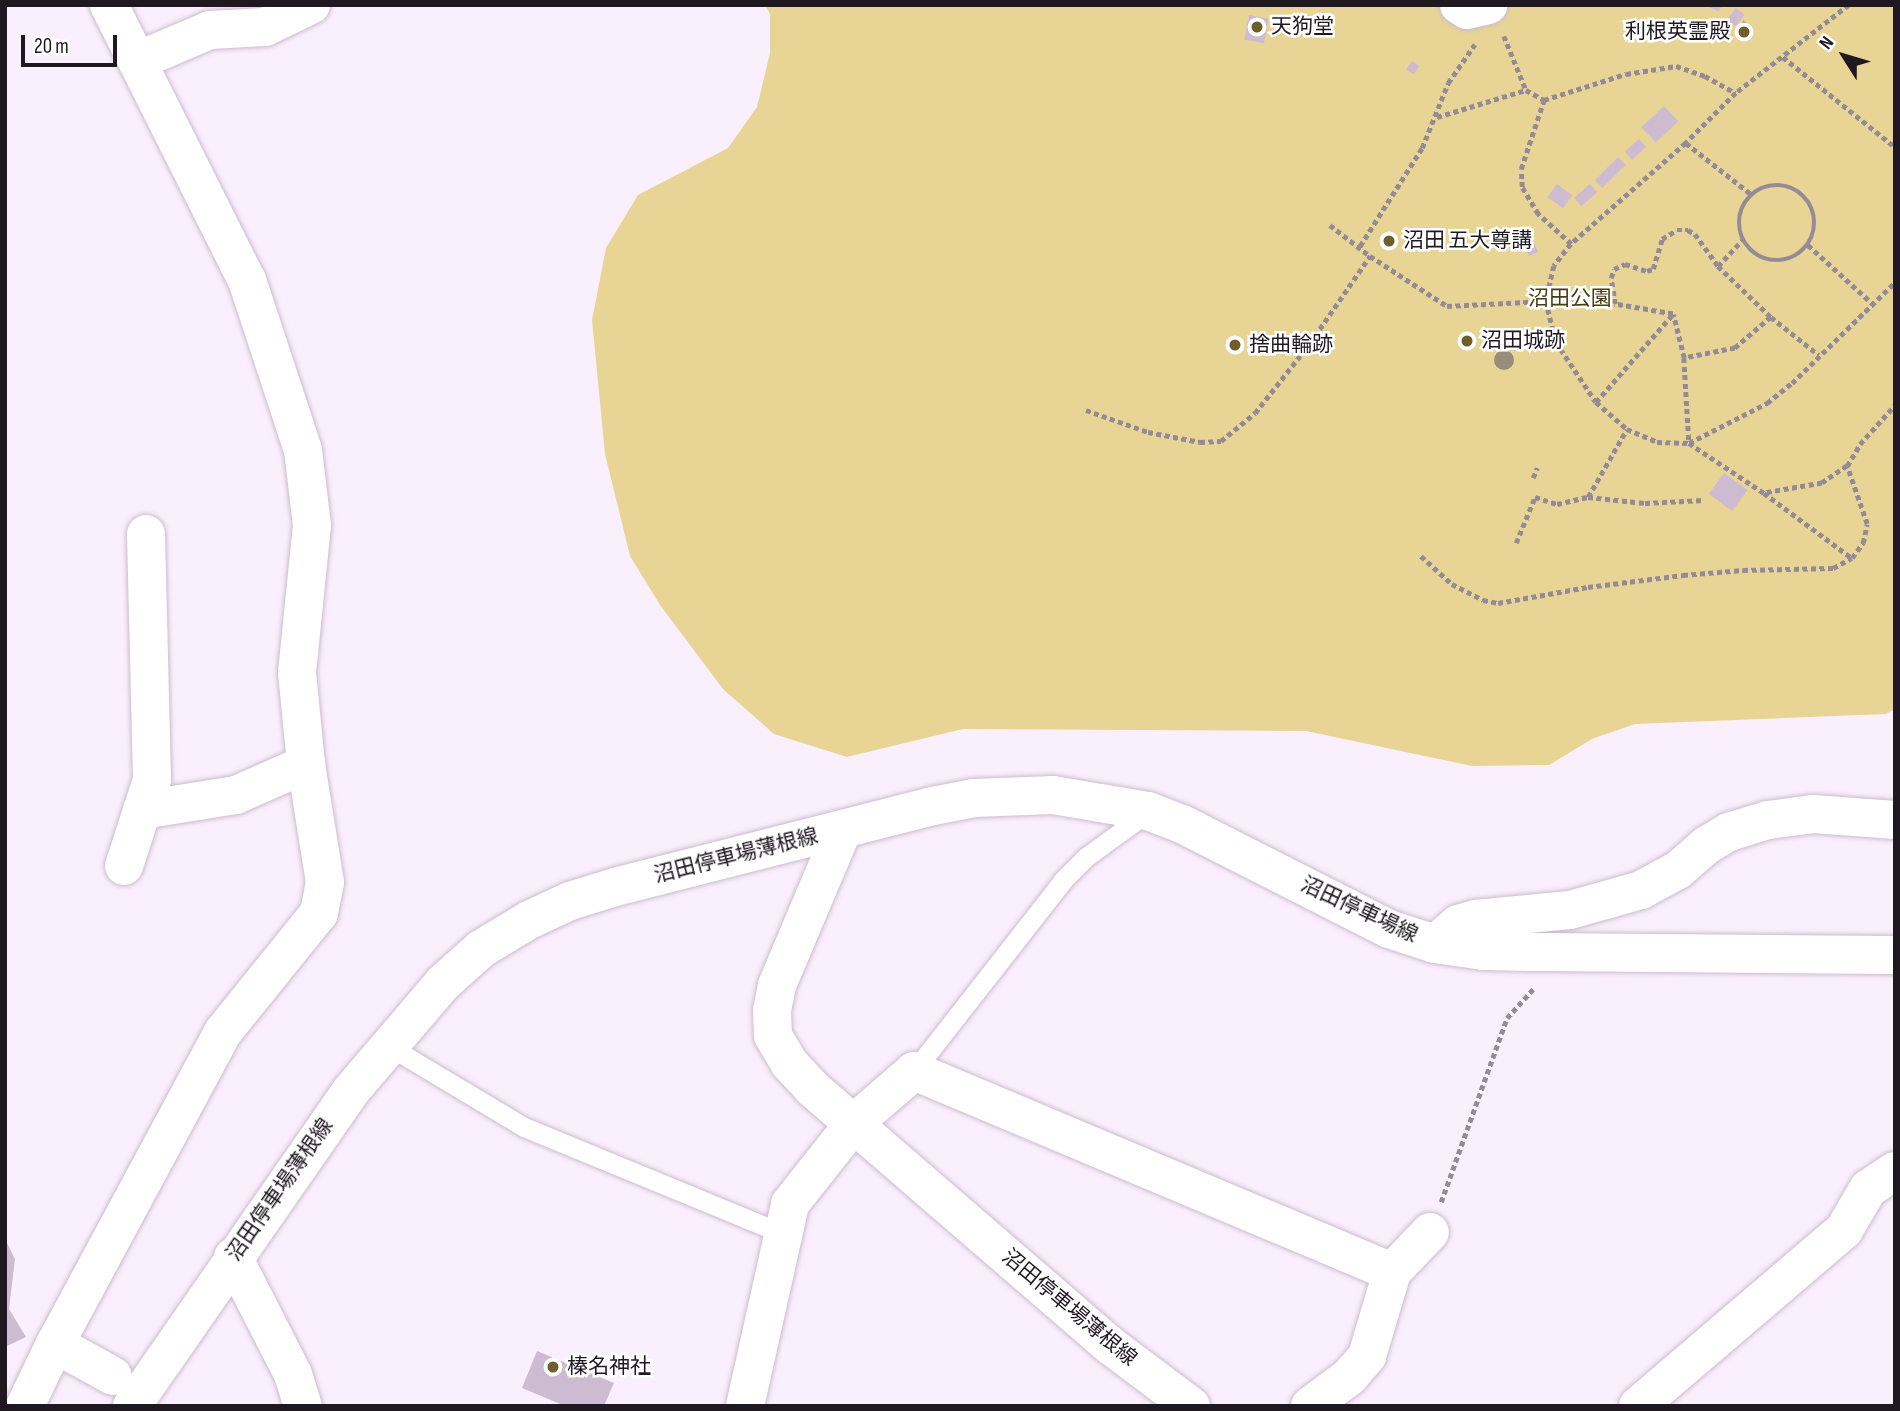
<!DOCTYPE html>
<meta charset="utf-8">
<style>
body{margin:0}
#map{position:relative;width:1900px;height:1411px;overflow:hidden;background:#faeffc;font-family:"Sofia Sans Condensed","Noto Sans JP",sans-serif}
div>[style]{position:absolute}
.green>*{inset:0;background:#e8d595}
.building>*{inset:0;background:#cdbbd1;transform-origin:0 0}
.path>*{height:4.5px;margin-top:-2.25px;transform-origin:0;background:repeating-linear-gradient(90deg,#948b96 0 5px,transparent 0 8.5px)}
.path>.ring{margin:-2.25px;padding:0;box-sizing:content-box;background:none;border:4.5px solid #948b96;border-radius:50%}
.roads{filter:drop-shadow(0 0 2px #cdbbd0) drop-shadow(0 0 2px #cdbbd0)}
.service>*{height:19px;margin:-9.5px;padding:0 9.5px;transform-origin:9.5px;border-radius:9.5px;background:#fff}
.minor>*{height:38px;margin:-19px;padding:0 19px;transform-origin:19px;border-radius:19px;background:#fff}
.secondary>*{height:38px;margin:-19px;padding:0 19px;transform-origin:19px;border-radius:19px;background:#fff}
.trees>*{width:20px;height:20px;margin:-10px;border-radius:50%;background:#988d7a}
.dots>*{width:19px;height:19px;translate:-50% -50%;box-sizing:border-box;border:4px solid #fff;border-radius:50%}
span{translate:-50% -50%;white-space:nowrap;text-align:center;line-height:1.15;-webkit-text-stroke:5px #fff;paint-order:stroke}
.poi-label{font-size:21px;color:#1f1820}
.left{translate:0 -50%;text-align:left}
.right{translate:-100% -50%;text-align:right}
.park-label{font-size:21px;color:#483d10}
.street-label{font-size:21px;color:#1f1820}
.frame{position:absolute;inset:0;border:7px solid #1f1820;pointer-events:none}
.north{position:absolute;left:1809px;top:21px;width:70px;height:70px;-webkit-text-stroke:5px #fff;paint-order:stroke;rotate:307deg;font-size:19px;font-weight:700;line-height:28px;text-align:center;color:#1f1820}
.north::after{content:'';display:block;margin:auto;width:24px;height:32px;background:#1f1820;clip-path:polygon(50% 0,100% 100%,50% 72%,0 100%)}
.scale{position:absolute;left:21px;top:35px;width:96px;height:32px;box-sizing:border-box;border:4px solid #1f1820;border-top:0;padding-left:9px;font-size:21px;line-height:24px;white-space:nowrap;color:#1f1820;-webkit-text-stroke:5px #fff;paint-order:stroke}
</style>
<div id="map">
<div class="green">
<div style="clip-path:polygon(765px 5px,1895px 5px,1895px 709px,1886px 714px,1635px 724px,1592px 739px,1549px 765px,1472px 766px,1306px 731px,963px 729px,847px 757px,774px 734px,723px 689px,660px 605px,630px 556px,605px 454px,592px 320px,606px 248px,638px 195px,728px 148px,757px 107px,770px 53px,770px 14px)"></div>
</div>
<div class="building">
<div style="clip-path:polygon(1704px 5px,1723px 5px,1718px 11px)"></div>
<div style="left:1736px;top:8px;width:11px;height:15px;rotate:38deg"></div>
<div style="left:1249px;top:15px;width:20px;height:25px;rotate:11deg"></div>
<div style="left:1412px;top:61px;width:9px;height:10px;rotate:36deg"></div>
<div style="left:1664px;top:106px;width:21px;height:31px;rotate:47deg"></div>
<div style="left:1639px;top:139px;width:11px;height:19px;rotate:49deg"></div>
<div style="left:1618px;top:157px;width:11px;height:33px;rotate:45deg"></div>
<div style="left:1557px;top:184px;width:19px;height:16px;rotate:36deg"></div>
<div style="left:1590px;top:184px;width:11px;height:21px;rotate:49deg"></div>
<div style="left:1533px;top:239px;width:14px;height:10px;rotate:69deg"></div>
<div style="left:1724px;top:473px;width:29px;height:26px;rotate:36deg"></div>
<div style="clip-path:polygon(5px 1239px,15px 1259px,9px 1309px,26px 1337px,5px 1347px)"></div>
<div style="clip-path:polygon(537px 1351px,614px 1383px,604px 1406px,565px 1406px,522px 1388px)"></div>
</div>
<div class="path">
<div style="left:1849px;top:5px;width:143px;rotate:142.1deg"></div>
<div style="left:1736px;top:93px;width:71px;rotate:135deg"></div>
<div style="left:1686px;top:143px;width:153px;rotate:138.7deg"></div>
<div style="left:1571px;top:244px;width:28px;rotate:128deg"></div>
<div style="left:1554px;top:266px;width:36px;rotate:103deg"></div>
<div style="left:1546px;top:301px;width:42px;rotate:76.3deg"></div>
<div style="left:1556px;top:342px;width:72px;rotate:56.3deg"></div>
<div style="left:1596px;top:402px;width:41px;rotate:41.1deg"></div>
<div style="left:1627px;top:429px;width:33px;rotate:23deg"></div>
<div style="left:1657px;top:442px;width:32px;rotate:2deg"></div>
<div style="left:1689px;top:443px;width:88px;rotate:-27.1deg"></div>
<div style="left:1767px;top:403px;width:32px;rotate:-39deg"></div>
<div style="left:1792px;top:383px;width:144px;rotate:-44.4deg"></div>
<div style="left:1742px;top:22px;width:9px;rotate:36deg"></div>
<div style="left:1504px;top:36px;width:58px;rotate:67.8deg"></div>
<div style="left:1783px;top:57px;width:144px;rotate:38.8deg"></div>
<div style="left:1437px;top:117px;width:93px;rotate:-16.9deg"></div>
<div style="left:1526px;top:90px;width:21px;rotate:29deg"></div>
<div style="left:1686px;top:143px;width:83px;rotate:38.1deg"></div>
<div class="ring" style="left:1739px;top:185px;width:71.5px;height:71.5px"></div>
<div style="left:1330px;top:225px;width:51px;rotate:37.8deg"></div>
<div style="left:1370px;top:256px;width:92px;rotate:33deg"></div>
<div style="left:1447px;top:306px;width:99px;rotate:-2.9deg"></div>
<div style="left:1546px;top:301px;width:69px;rotate:2.5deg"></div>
<div style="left:1677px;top:230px;width:11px"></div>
<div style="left:1688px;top:230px;width:8px;rotate:30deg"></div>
<div style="left:1695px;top:234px;width:39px;rotate:54deg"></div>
<div style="left:1718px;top:266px;width:74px;rotate:43.9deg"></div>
<div style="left:1771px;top:317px;width:48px;rotate:139.3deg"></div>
<div style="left:1735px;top:348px;width:52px;rotate:168.9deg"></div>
<div style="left:1684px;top:358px;width:45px;rotate:-104deg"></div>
<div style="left:1673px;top:314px;width:59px;rotate:-170.2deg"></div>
<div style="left:1615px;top:304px;width:26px;rotate:-99deg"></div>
<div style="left:1611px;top:278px;width:9px;rotate:-72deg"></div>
<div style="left:1614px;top:269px;width:12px;rotate:-24deg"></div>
<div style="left:1625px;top:264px;width:23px;rotate:18deg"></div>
<div style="left:1647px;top:271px;width:6px;rotate:-18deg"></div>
<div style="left:1653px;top:269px;width:31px;rotate:-73deg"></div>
<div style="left:1662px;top:239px;width:17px;rotate:-31deg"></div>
<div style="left:1571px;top:244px;width:45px;rotate:-137.7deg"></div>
<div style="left:1538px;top:214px;width:31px;rotate:-121deg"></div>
<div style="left:1522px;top:187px;width:18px;rotate:-93deg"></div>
<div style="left:1521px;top:169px;width:73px;rotate:-71.6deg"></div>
<div style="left:1544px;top:100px;width:86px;rotate:-17.6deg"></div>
<div style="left:1626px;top:74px;width:51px;rotate:-9.1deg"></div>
<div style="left:1676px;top:66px;width:31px;rotate:19deg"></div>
<div style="left:1705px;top:76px;width:35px;rotate:29deg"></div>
<div style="left:1808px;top:245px;width:88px;rotate:42.2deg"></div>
<div style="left:1360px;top:246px;width:116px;rotate:-57.7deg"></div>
<div style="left:1422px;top:148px;width:70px;rotate:-68.2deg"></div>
<div style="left:1448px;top:83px;width:47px;rotate:-55.3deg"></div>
<div style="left:1718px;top:266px;width:37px;rotate:-47deg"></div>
<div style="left:1771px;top:317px;width:61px;rotate:38.4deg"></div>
<div style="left:1684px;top:358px;width:85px;rotate:86.6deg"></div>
<div style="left:1689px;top:443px;width:90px;rotate:33.7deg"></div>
<div style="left:1764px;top:493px;width:109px;rotate:36.5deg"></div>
<div style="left:1596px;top:402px;width:117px;rotate:-48.8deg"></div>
<div style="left:1086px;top:410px;width:66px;rotate:19.5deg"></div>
<div style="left:1148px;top:432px;width:53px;rotate:10.9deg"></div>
<div style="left:1200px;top:442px;width:21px;rotate:-3deg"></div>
<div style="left:1221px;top:441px;width:44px;rotate:-39.5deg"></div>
<div style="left:1255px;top:413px;width:89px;rotate:-51.8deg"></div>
<div style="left:1310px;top:343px;width:106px;rotate:-55.4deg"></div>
<div style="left:1847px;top:466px;width:26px;rotate:-59deg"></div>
<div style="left:1860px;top:444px;width:52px;rotate:-48.1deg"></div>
<div style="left:1533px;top:478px;width:11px;rotate:-68deg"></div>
<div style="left:1588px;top:497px;width:57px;rotate:6deg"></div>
<div style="left:1645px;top:503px;width:59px;rotate:-2.9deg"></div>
<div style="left:1516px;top:543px;width:50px;rotate:-67.6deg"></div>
<div style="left:1535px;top:497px;width:23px;rotate:18deg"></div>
<div style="left:1557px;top:504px;width:32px;rotate:-13deg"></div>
<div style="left:1588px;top:497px;width:78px;rotate:-60.2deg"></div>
<div style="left:1421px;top:556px;width:42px;rotate:42.1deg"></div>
<div style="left:1452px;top:584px;width:35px;rotate:27deg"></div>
<div style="left:1483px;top:600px;width:15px;rotate:11deg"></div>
<div style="left:1498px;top:603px;width:91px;rotate:-10.1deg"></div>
<div style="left:1588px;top:587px;width:96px;rotate:-7.2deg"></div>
<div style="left:1683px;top:575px;width:60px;rotate:-4.8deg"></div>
<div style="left:1743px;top:570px;width:90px;rotate:-1.3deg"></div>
<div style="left:1833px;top:568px;width:21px;rotate:-28deg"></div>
<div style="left:1852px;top:558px;width:19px;rotate:-54deg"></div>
<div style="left:1863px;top:543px;width:19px;rotate:-78deg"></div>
<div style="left:1867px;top:524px;width:61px;rotate:-109deg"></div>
<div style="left:1847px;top:466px;width:30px;rotate:146deg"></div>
<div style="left:1822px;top:483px;width:59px;rotate:170.2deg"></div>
<div style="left:1441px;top:1202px;width:195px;rotate:-70.3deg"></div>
<div style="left:1507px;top:1018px;width:40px;rotate:-48deg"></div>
</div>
<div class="roads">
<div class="service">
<div style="left:387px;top:1045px;width:160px;rotate:30.9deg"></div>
<div style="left:524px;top:1127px;width:280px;rotate:22.4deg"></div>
<div style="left:914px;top:1071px;width:242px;rotate:-52deg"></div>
<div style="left:1063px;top:880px;width:33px;rotate:-45deg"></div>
<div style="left:1086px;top:857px;width:77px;rotate:-36deg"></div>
</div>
<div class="minor">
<div style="left:109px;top:5px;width:308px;rotate:63.4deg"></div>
<div style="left:247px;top:280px;width:179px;rotate:71.8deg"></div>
<div style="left:303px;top:450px;width:76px;rotate:83.2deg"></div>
<div style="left:312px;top:525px;width:148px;rotate:95.8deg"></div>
<div style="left:297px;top:672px;width:92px;rotate:84.4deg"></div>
<div style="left:306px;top:764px;width:120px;rotate:80.9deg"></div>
<div style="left:325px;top:882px;width:32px;rotate:101deg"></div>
<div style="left:319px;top:913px;width:153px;rotate:128.9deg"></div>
<div style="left:223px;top:1032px;width:354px;rotate:118.3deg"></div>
<div style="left:55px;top:1344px;width:66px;rotate:28.9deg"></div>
<div style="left:1459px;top:5px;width:9px;rotate:32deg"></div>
<div style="left:1467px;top:10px;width:22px;rotate:-13deg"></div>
<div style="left:137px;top:61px;width:79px;rotate:-23deg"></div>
<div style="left:210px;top:30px;width:55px;rotate:-3.1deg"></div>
<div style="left:265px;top:27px;width:51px;rotate:-25.6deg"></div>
<div style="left:142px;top:810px;width:95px;rotate:-9.1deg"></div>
<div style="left:236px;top:795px;width:77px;rotate:-23.9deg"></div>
<div style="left:124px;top:866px;width:90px;rotate:-72deg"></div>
<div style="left:152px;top:780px;width:246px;rotate:-91.4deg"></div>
<div style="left:1435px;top:944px;width:30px;rotate:-41deg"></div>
<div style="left:1458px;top:924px;width:19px;rotate:-16deg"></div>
<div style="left:1476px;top:919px;width:94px;rotate:-5.5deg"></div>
<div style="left:1570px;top:910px;width:74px;rotate:-15.7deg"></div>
<div style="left:1641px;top:890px;width:42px;rotate:-28.4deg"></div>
<div style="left:1678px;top:870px;width:38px;rotate:-41deg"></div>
<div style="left:1707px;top:845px;width:26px;rotate:-31deg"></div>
<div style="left:1729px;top:832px;width:41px;rotate:-17.1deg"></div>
<div style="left:1768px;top:820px;width:45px;rotate:-7.6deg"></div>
<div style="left:1813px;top:814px;width:82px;rotate:4.2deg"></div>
<div style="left:25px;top:1406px;width:69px;rotate:-64.2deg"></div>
<div style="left:745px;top:1406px;width:207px;rotate:-77.4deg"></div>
<div style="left:790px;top:1204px;width:103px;rotate:-51.7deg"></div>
<div style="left:854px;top:1123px;width:79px;rotate:-40.9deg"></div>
<div style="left:914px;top:1071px;width:519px;rotate:22.81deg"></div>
<div style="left:1310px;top:1406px;width:49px;rotate:-36.6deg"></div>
<div style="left:1349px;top:1377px;width:28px;rotate:-49deg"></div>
<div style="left:1367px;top:1356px;width:88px;rotate:-73.4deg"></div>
<div style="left:1392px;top:1272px;width:55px;rotate:-46.5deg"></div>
<div style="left:1638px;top:1406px;width:271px;rotate:-40.5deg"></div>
<div style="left:1844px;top:1230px;width:48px;rotate:-59.7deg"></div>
<div style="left:1868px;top:1189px;width:32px;rotate:-34deg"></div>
</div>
<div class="secondary">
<div style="left:843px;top:829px;width:169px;rotate:112.9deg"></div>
<div style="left:777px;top:985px;width:25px;rotate:101deg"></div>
<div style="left:772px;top:1010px;width:26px;rotate:88deg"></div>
<div style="left:773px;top:1036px;width:31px;rotate:59deg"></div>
<div style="left:789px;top:1063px;width:34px;rotate:47deg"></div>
<div style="left:812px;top:1088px;width:395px;rotate:40.8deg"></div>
<div style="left:1111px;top:1346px;width:100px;rotate:36.9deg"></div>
<div style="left:233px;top:1257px;width:131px;rotate:62.9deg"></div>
<div style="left:293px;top:1374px;width:34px;rotate:73deg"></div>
<div style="left:132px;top:1406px;width:382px;rotate:-55.2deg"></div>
<div style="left:350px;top:1092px;width:143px;rotate:-49.5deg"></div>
<div style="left:443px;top:983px;width:51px;rotate:-41.8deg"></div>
<div style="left:481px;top:949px;width:56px;rotate:-31.1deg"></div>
<div style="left:529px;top:920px;width:45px;rotate:-24.9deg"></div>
<div style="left:570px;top:901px;width:47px;rotate:-17.3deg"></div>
<div style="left:615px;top:887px;width:328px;rotate:-14.3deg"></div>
<div style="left:933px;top:806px;width:42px;rotate:-11deg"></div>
<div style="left:974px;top:798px;width:79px;rotate:-2.2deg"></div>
<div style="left:1053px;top:795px;width:96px;rotate:9.6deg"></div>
<div style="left:1148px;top:811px;width:36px;rotate:21deg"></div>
<div style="left:1182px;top:824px;width:232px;rotate:26.9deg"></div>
<div style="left:1389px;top:929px;width:48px;rotate:18.1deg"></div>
<div style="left:1435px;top:944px;width:49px;rotate:8.1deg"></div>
<div style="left:1484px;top:951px;width:48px;rotate:1.2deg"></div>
<div style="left:1532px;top:952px;width:363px;rotate:0.5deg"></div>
</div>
</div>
<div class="trees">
<div style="left:1504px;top:360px"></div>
</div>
<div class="dots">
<div style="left:1257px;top:27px;background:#6d5e2c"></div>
<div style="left:1744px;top:32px;background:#6d5e2c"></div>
<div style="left:1389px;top:241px;background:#6d5e2c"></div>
<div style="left:1467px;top:341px;background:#6d5e2c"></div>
<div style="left:1235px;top:345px;background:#6d5e2c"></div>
<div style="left:553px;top:1367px;background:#6d5e2c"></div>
</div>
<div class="poi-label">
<span class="left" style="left:1271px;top:27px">天狗堂</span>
<span class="right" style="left:1730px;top:32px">利根英霊殿</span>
<span class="left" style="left:1403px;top:241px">沼田 五大尊講</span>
<span class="left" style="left:1481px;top:341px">沼田城跡</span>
<span class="left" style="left:1249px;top:345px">捨曲輪跡</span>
<span class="left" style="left:567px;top:1367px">榛名神社</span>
</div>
<div class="park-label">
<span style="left:1570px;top:299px">沼田公園</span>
</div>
<div class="street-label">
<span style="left:736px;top:856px;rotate:-14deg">沼田停車場薄根線</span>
<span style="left:1359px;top:910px;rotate:25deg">沼田停車場線</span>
<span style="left:280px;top:1190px;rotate:-55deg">沼田停車場薄根線</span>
<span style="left:1069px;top:1308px;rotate:40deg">沼田停車場薄根線</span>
</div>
<div class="frame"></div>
<div class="north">N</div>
<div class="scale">20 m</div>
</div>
